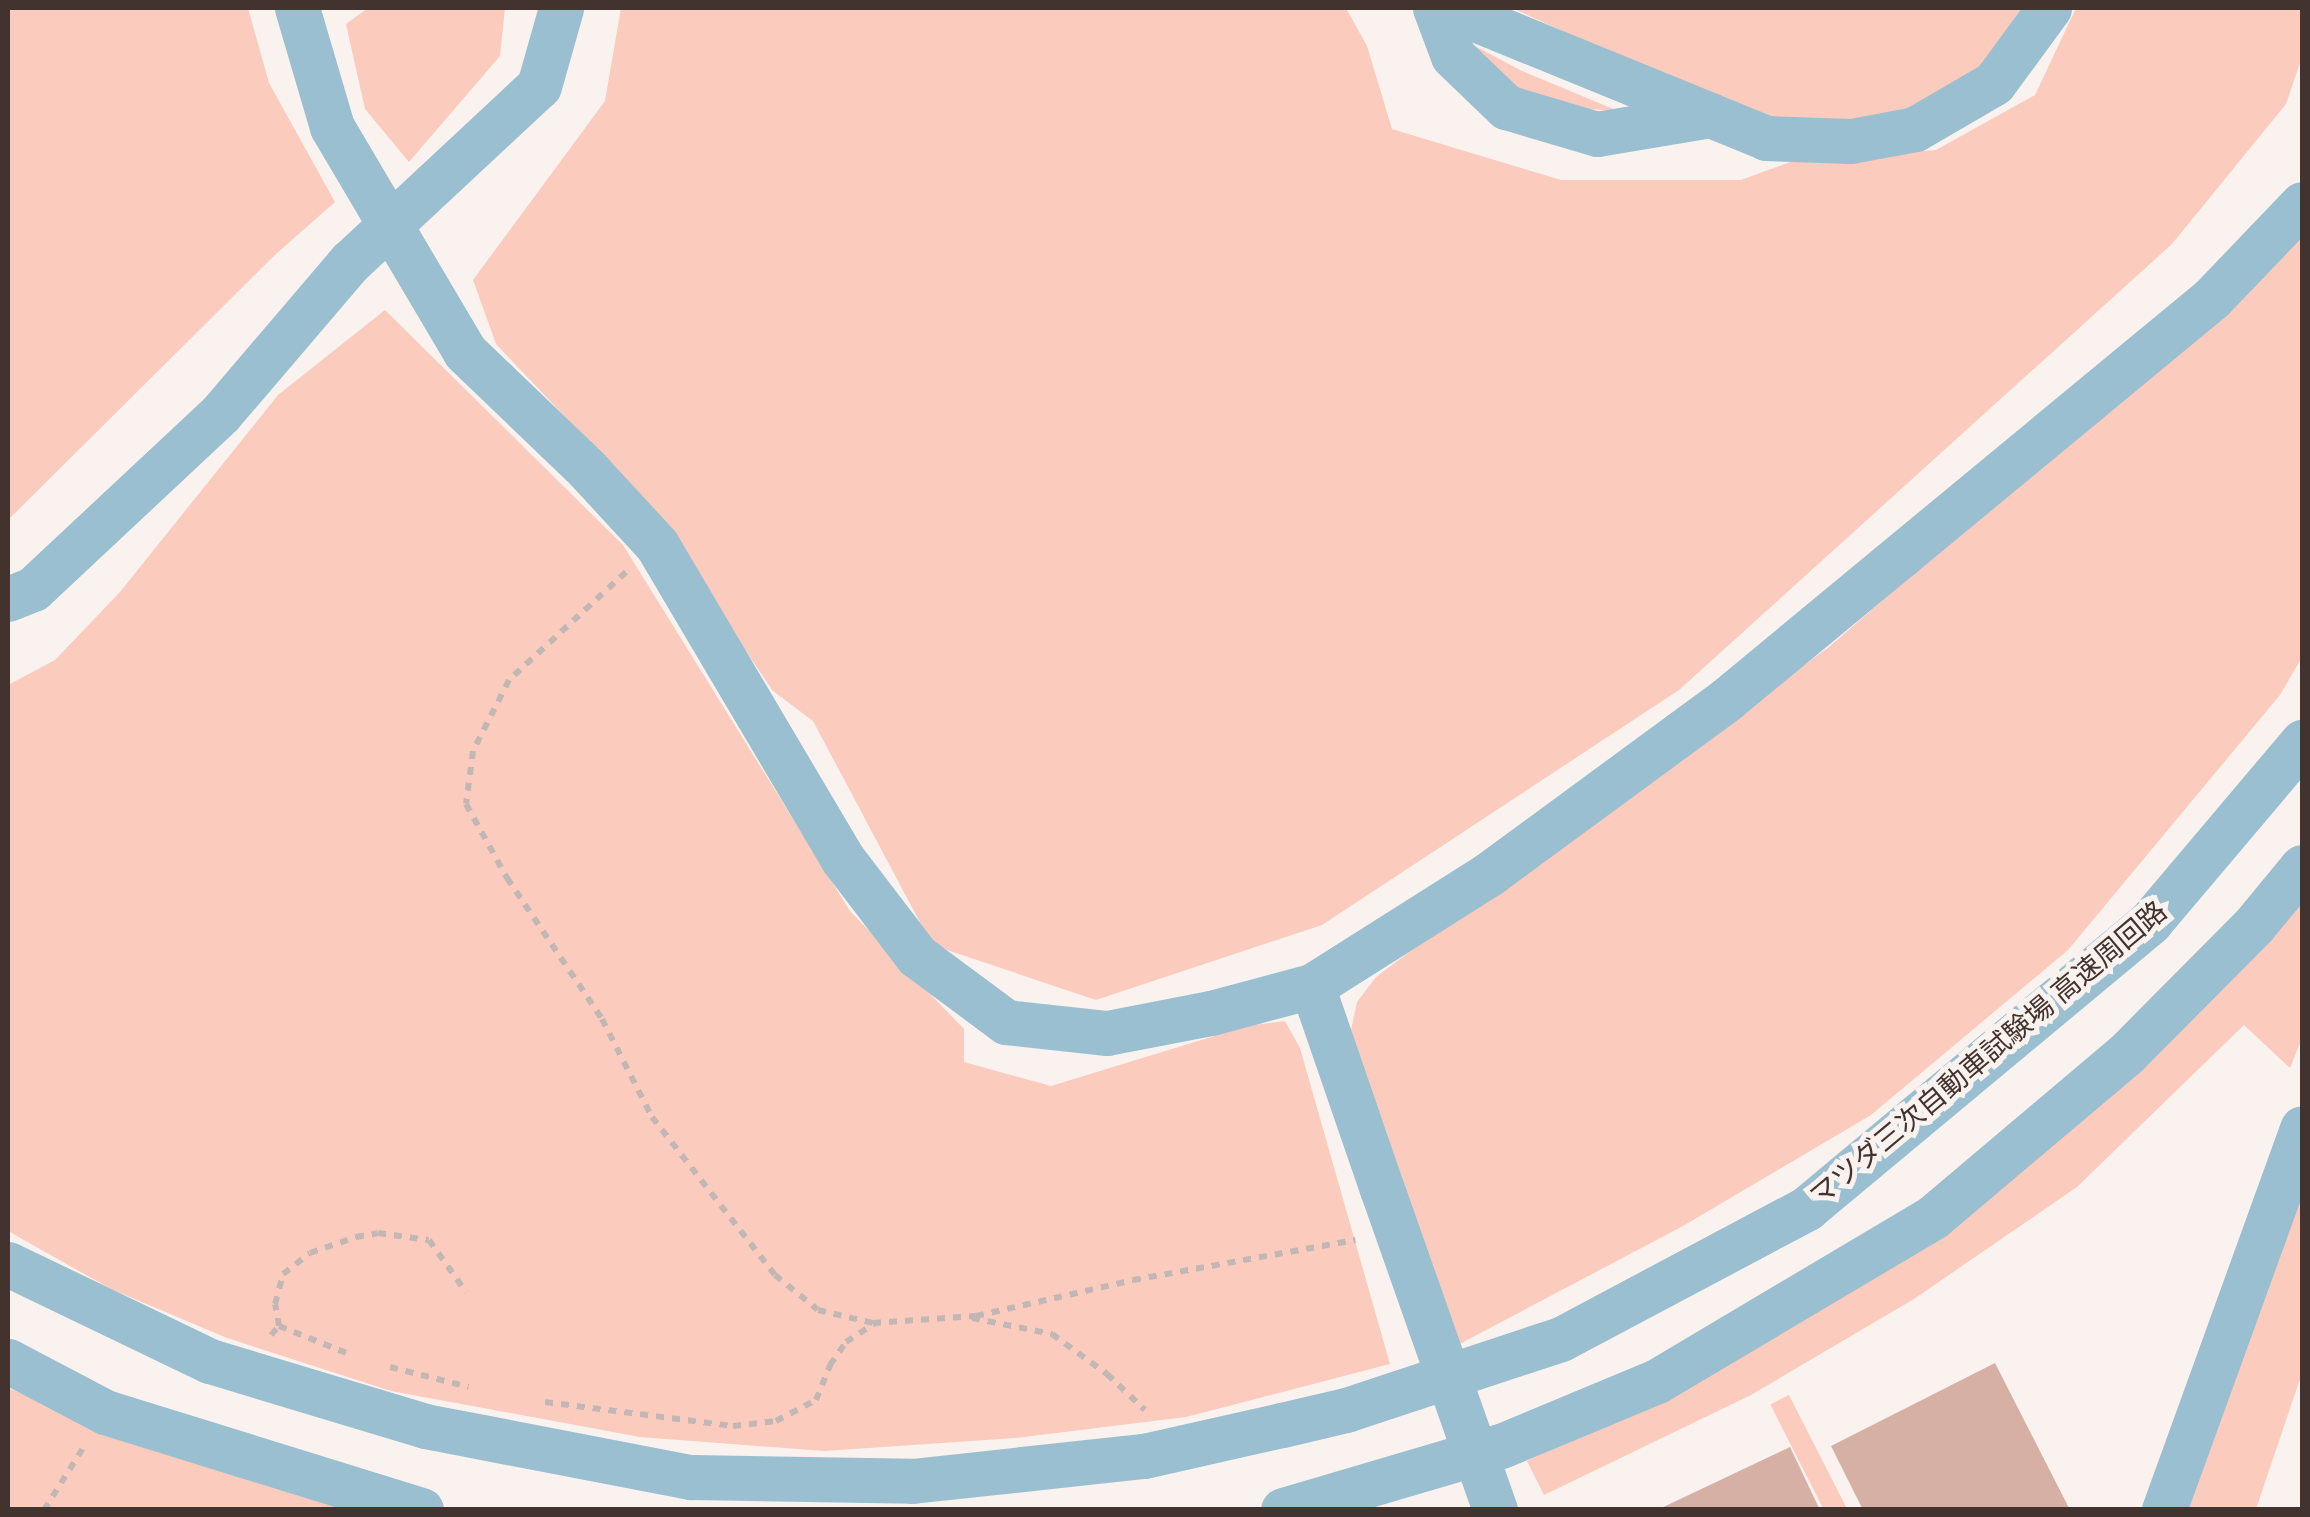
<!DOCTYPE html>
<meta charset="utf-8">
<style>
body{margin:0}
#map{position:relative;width:2310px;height:1517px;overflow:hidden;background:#faf2ef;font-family:"Space Grotesk","Noto Sans JP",sans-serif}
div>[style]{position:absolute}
.green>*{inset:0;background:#fbcbbd;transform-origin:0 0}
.building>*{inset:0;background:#d7b0a5}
.path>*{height:6px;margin-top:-3px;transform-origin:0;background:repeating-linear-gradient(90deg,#c2b7b4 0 8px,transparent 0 16px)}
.minor>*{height:45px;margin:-22.5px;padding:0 22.5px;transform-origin:22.5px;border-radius:22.5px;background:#9abfd0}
.minor-bridge>*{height:45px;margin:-22.5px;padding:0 22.5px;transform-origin:22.5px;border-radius:22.5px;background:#9abfd0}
span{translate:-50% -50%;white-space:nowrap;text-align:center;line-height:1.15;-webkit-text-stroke:10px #faf2ef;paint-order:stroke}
.street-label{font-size:28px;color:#42332e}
.frame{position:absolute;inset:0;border:10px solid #42332e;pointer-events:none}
</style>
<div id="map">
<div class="green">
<div style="clip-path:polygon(8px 8px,248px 8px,269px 83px,335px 202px,276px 254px,8px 520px)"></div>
<div style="clip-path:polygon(368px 8px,505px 8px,500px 56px,409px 162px,365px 109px,346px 24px)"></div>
<div style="clip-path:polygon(621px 8px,1346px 8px,1367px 46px,1392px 129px,1561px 180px,1741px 180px,1796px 160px,1936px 150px,2035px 95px,2076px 8px,2302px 8px,2302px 57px,2286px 104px,2172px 244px,1679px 690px,1322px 925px,1096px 1000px,932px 945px,813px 721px,773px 691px,644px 500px,496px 344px,473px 280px,605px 101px)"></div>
<div style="clip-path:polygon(1512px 8px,2031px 8px,1987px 62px,1903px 118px,1777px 128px)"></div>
<div style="clip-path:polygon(1458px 37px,1520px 70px,1618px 111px,1541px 106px,1503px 92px)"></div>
<div style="clip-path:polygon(2302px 237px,2302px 657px,2280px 695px,2068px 950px,1871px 1115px,1683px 1226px,1454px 1347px,1392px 1184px,1388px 1136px,1350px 1035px,1357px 1002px,1376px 977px,1432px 935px,1829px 647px)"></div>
<div style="clip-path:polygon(385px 310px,623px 545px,850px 911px,964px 1029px,964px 1062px,1051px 1086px,1247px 1026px,1285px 1021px,1300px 1048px,1390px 1364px,1186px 1417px,1016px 1438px,824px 1451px,640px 1437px,391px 1391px,227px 1338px,111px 1289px,8px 1231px,8px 685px,55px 660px,120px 592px,278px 395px)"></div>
<div style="clip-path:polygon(2302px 896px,2302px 1038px,2290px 1068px,2244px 1025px,2077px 1187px,1914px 1299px,1751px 1395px,1544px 1495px,1527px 1461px,1737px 1358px,1950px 1226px,2084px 1119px)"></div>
<div style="clip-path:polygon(2302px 1193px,2302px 1373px,2256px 1509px,2189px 1509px)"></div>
<div style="clip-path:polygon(8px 1388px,275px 1488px,359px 1509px,8px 1509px)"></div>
<div style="left:1789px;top:1395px;width:128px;height:21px;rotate:63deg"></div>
</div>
<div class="building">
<div style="clip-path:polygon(1995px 1363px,2070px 1510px,1863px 1510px,1831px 1446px)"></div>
<div style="clip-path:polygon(1790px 1447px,1820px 1510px,1657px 1510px)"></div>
</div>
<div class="path">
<div style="left:626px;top:572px;width:159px;rotate:137.3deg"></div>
<div style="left:509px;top:680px;width:80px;rotate:116.9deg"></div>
<div style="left:473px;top:751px;width:53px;rotate:97.5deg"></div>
<div style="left:466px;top:804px;width:85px;rotate:61deg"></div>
<div style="left:507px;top:878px;width:170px;rotate:56deg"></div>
<div style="left:602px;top:1019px;width:110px;rotate:63deg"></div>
<div style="left:652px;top:1117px;width:200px;rotate:52.1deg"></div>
<div style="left:775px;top:1275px;width:55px;rotate:39.1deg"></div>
<div style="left:818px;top:1310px;width:57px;rotate:13.3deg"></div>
<div style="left:873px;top:1323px;width:103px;rotate:-3.9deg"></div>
<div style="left:976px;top:1316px;width:161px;rotate:-12.9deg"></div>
<div style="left:1133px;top:1280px;width:226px;rotate:-10.2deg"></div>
<div style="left:972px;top:1318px;width:82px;rotate:11.3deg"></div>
<div style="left:1052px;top:1334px;width:68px;rotate:36deg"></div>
<div style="left:1107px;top:1374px;width:52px;rotate:43.5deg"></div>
<div style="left:279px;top:1326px;width:22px;rotate:-100deg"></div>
<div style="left:275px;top:1304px;width:31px;rotate:-75deg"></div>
<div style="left:283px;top:1274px;width:34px;rotate:-38deg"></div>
<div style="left:310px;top:1253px;width:49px;rotate:-19.2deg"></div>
<div style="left:356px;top:1237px;width:22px;rotate:-10deg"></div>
<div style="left:378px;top:1233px;width:51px;rotate:7.8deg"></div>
<div style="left:429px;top:1240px;width:64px;rotate:54.6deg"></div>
<div style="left:271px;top:1335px;width:12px;rotate:-48deg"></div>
<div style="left:279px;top:1326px;width:75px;rotate:21.8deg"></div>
<div style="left:390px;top:1367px;width:81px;rotate:14.2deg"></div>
<div style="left:545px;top:1402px;width:190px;rotate:7.3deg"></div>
<div style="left:733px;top:1426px;width:43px;rotate:-6.6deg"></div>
<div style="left:776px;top:1421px;width:45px;rotate:-27.7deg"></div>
<div style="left:816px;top:1400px;width:38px;rotate:-68deg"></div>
<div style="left:830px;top:1365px;width:28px;rotate:-55deg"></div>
<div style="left:846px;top:1342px;width:35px;rotate:-33deg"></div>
<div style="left:44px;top:1510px;width:73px;rotate:-57.8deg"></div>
</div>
<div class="minor">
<div style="left:297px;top:8px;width:124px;rotate:73.6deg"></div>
<div style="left:1435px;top:8px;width:51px;rotate:69.4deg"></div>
<div style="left:1453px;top:56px;width:74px;rotate:43.9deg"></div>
<div style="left:1506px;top:107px;width:95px;rotate:16.5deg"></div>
<div style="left:1597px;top:134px;width:115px;rotate:-9.5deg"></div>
<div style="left:1448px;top:8px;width:344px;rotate:22.2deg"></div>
<div style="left:1766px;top:138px;width:85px;rotate:2deg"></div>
<div style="left:1851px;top:141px;width:65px;rotate:-10.6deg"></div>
<div style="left:1915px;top:129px;width:91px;rotate:-30.2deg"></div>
<div style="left:1994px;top:83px;width:93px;rotate:-53.7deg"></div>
<div style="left:465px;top:352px;width:168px;rotate:43.8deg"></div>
<div style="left:586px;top:468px;width:105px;rotate:47.3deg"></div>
<div style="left:657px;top:545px;width:364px;rotate:59.4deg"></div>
<div style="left:842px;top:858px;width:123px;rotate:52.6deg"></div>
<div style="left:917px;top:956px;width:111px;rotate:36.6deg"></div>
<div style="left:1006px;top:1022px;width:102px;rotate:6.2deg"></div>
<div style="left:1107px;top:1033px;width:106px;rotate:-10.9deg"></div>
<div style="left:1211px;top:1013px;width:105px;rotate:-15deg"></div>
<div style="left:1312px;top:986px;width:209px;rotate:-32.3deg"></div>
<div style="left:1489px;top:874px;width:295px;rotate:-36.3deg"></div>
<div style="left:1727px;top:699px;width:629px;rotate:-39.58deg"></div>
<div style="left:2212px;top:298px;width:130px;rotate:-46.2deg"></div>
<div style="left:8px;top:599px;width:27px;rotate:-22deg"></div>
<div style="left:33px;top:589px;width:256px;rotate:-43.1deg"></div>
<div style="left:220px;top:414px;width:200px;rotate:-49.5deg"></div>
<div style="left:350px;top:262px;width:258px;rotate:-43deg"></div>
<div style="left:539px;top:86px;width:81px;rotate:-74.2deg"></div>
<div style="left:1312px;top:986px;width:215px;rotate:71deg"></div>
<div style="left:8px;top:1264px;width:224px;rotate:25.7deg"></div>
<div style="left:210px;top:1361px;width:225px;rotate:16.8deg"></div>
<div style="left:425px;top:1426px;width:271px;rotate:10.9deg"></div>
<div style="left:691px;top:1477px;width:221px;rotate:1deg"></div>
<div style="left:912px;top:1481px;width:233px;rotate:-6.2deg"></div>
<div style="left:1144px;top:1456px;width:141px;rotate:-12.7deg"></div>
<div style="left:1282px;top:1425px;width:66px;rotate:-13.2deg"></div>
<div style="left:1346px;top:1410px;width:226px;rotate:-18.3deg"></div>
<div style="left:1561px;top:1339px;width:279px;rotate:-28deg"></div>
<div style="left:1807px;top:1208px;width:447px;rotate:-39.8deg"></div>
<div style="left:2150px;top:922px;width:236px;rotate:-49.8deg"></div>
<div style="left:8px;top:1361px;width:110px;rotate:27.7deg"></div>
<div style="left:105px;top:1412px;width:331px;rotate:17.2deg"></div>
<div style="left:1283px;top:1510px;width:227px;rotate:-16.4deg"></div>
<div style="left:1501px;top:1446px;width:169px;rotate:-22.6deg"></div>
<div style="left:1657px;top:1381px;width:321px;rotate:-30.7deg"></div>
<div style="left:1933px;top:1217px;width:253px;rotate:-40.2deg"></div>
<div style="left:2126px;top:1054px;width:182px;rotate:-45.2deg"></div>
<div style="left:2254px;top:925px;width:75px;rotate:-50.4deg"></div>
<div style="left:2164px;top:1510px;width:406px;rotate:-70.1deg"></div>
</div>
<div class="minor-bridge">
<div style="left:332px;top:127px;width:261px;rotate:59.4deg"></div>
<div style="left:1382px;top:1189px;width:340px;rotate:70.6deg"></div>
</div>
<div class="street-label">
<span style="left:1988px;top:1053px;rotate:-40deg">マツダ三次自動車試験場 高速周回路</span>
</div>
<div class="frame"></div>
</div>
